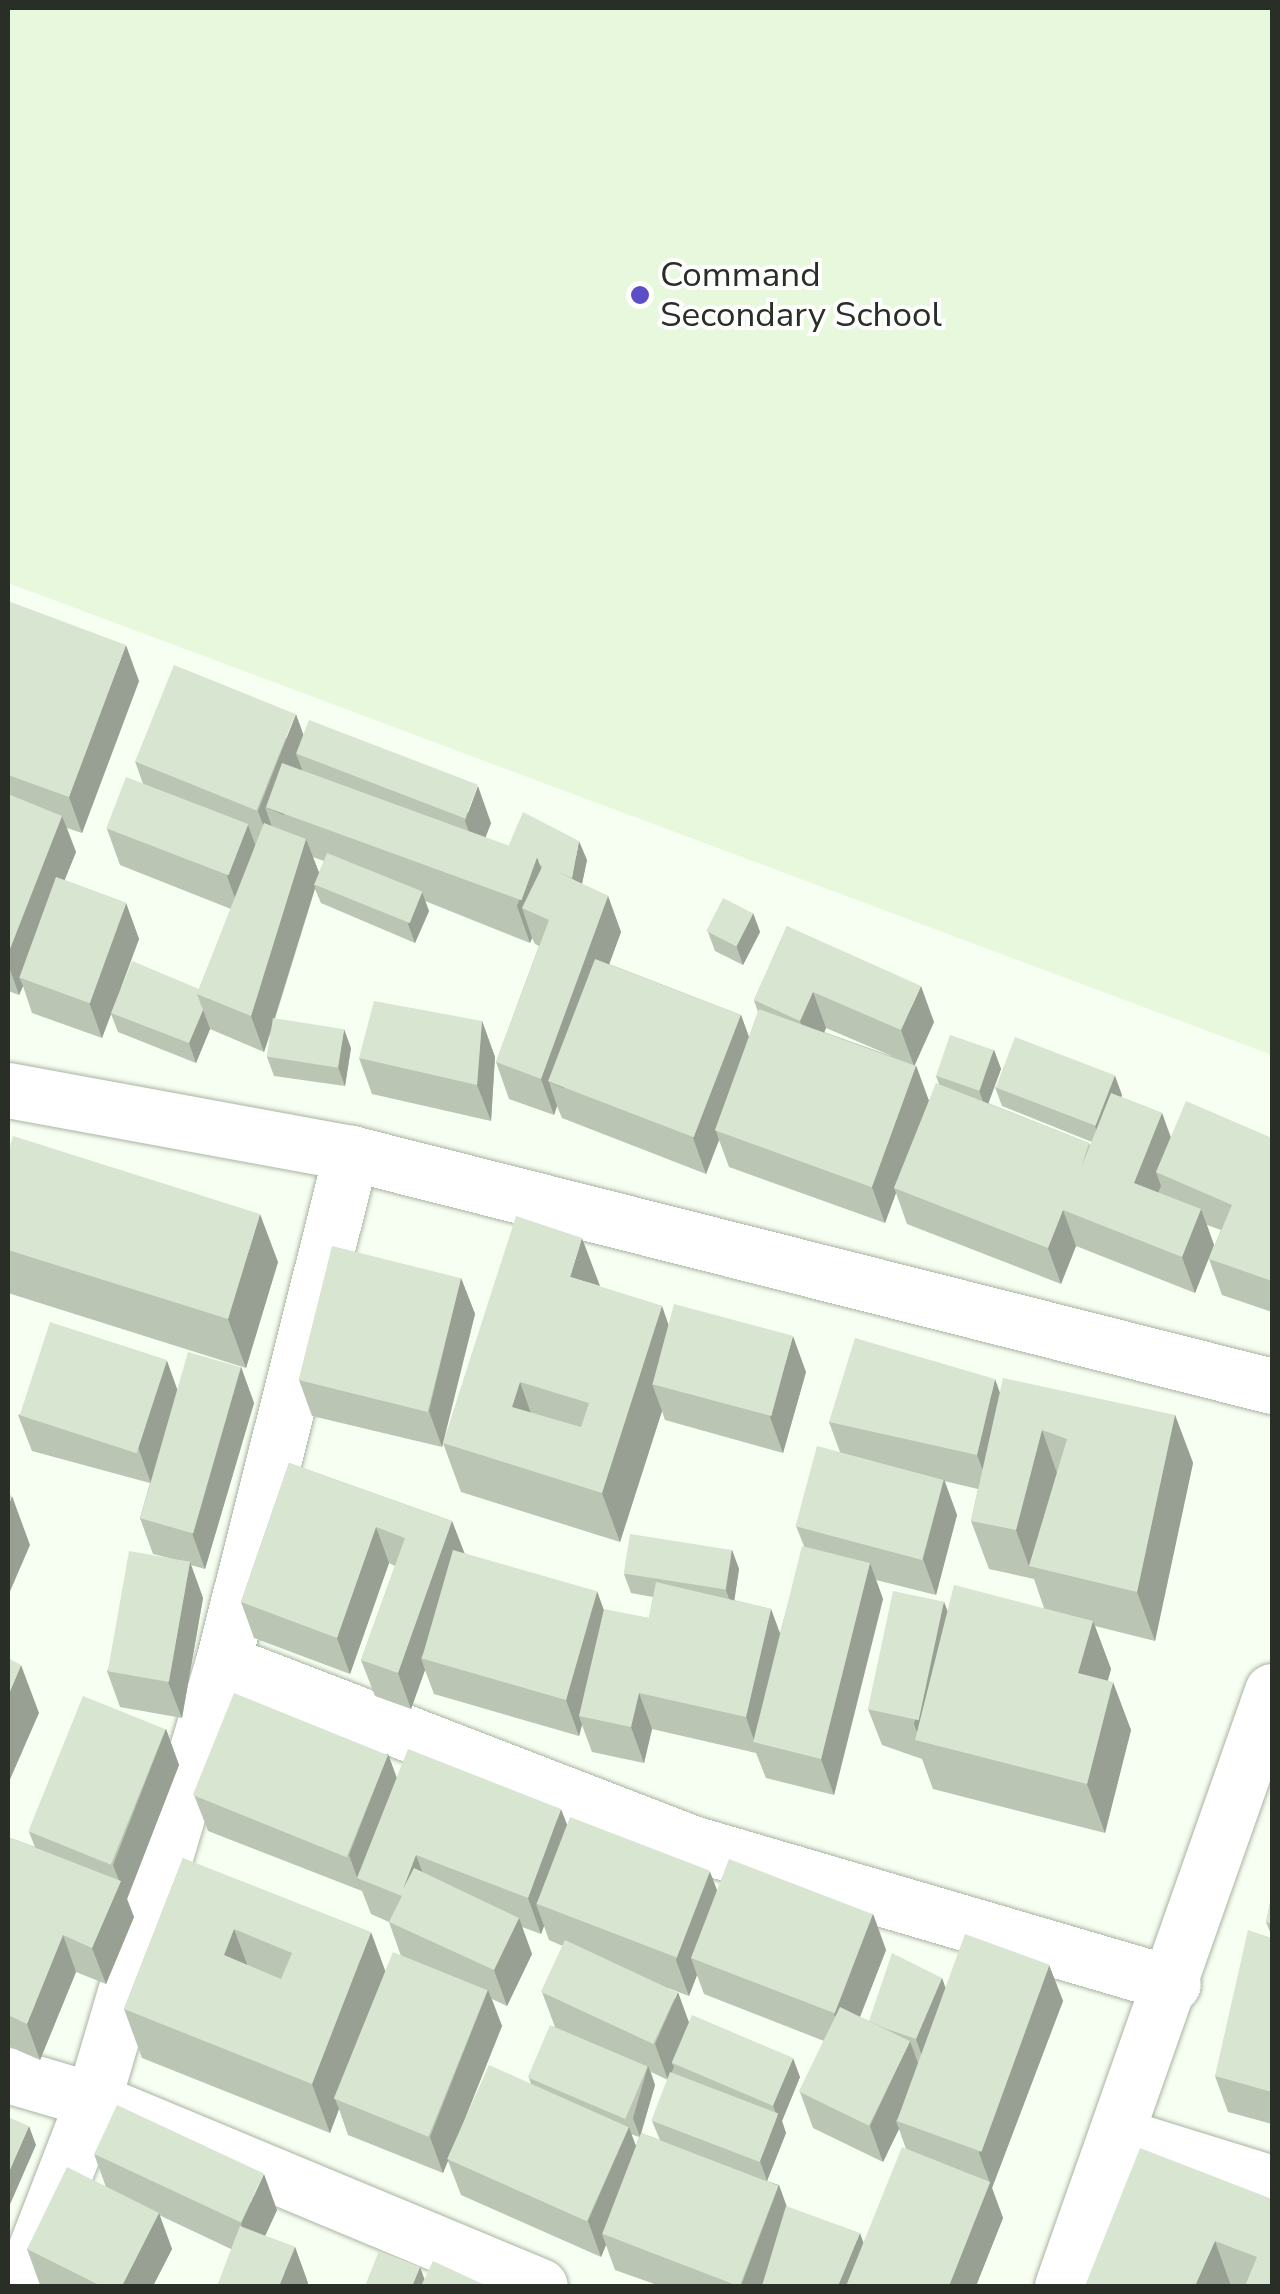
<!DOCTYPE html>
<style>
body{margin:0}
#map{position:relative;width:1280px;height:2294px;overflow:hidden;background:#f7fef2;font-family:"Nunito Sans",sans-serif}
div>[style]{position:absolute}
.built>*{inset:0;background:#e8f8dc}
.roads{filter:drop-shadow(0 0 2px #a8b4a0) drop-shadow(0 0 2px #a8b4a0)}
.minor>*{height:55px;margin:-27.5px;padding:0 27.5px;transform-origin:27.5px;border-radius:27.5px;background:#fff}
.wall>*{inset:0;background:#bac5b3}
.shaded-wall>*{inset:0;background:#97a092}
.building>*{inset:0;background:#d8e5d0;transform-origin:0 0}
.dots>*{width:28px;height:28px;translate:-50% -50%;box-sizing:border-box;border:5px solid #fff;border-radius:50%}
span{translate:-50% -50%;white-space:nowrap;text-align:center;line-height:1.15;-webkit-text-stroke:8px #fff;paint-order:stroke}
.poi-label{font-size:35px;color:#292e26}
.left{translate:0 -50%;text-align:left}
.frame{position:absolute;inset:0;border:10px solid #292e26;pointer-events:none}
</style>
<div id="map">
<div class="built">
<div style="clip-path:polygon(8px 8px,1272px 8px,1272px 1055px,8px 583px)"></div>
</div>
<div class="roads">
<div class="minor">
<div style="left:8px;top:1090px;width:349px;rotate:10.4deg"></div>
<div style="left:351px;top:1153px;width:950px;rotate:14.2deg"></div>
<div style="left:223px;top:1662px;width:503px;rotate:21.1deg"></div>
<div style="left:692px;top:1843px;width:501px;rotate:16.34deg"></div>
<div style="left:8px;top:2075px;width:89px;rotate:16.4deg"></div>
<div style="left:93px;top:2100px;width:484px;rotate:22.6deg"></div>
<div style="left:1117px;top:2135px;width:162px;rotate:17.2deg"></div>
<div style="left:21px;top:2286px;width:199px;rotate:-68.8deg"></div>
<div style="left:93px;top:2100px;width:457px;rotate:-73.5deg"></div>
<div style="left:223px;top:1662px;width:525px;rotate:-75.88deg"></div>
<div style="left:1062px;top:2286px;width:631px;rotate:-70.56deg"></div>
</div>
</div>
<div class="wall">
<div style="clip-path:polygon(evenodd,8px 601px,139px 681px,82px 833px,67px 828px,76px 852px,64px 880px,126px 903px,139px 939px,121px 988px,199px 989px,231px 909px,120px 865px,107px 829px,143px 784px,135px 761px,304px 735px,491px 823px,485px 838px,508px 847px,587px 860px,582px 884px,608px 896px,621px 932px,609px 964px,741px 1015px,749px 1037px,758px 1012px,754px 1000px,787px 926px,934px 1022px,915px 1065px,929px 1101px,939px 1084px,936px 1076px,994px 1050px,1001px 1069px,988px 1103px,1089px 1143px,1090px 1146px,1092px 1142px,1002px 1106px,995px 1087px,1115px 1076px,1121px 1097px,1162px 1113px,1171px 1137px,1272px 1138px,1272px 1312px,1222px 1295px,1209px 1259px,1221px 1230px,1207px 1225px,1214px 1245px,1195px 1293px,1076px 1246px,1061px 1284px,907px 1224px,896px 1193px,885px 1223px,729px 1167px,719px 1140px,706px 1174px,562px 1118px,557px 1106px,554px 1115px,509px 1099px,496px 1062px,539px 946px,535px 944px,532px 938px,530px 943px,425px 901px,429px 911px,415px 943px,321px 903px,315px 889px,275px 1019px,351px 1048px,345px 1086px,274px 1076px,267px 1057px,271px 1032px,264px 1052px,210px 1029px,196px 1063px,118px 1032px,111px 1014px,102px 1038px,32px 1013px,23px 986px,19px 995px,8px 991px,8px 601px,313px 857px,324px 861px,319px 873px,313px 857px,8px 601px,826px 1028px,894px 1057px,824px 1032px,826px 1028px)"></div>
<div style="clip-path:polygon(753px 913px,760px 932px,743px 965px,715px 951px,708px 932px)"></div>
<div style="clip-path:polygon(482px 1021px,495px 1057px,491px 1121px,372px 1094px,359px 1058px)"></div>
<div style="clip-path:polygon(8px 1153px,278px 1262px,246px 1368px,8px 1293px)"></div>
<div style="clip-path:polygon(461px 1278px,475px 1314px,442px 1447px,312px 1416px,299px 1380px)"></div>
<div style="clip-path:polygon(600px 1287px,662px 1306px,668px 1325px,806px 1372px,783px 1453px,665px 1420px,662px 1411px,620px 1542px,461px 1492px,443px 1443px)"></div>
<div style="clip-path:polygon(167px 1361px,177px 1390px,241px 1367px,254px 1403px,205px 1569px,191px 1565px,203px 1598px,182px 1718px,120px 1707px,107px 1671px,169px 1558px,153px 1554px,140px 1518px,150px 1483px,32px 1451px,18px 1415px)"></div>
<div style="clip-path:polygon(1000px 1392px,1175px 1415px,1193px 1463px,1155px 1641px,1095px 1626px,1111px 1669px,1108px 1680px,1131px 1730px,1105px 1833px,933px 1789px,922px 1759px,882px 1745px,868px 1709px,944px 1602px,948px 1612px,1044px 1608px,1034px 1579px,989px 1569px,971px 1521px,978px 1489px,944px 1481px,957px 1515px,936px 1595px,876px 1580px,883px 1599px,834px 1795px,766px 1778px,756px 1753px,652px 1729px,644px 1763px,592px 1752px,582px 1725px,579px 1736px,434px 1694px,425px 1670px,411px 1709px,375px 1696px,361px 1660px,395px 1566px,389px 1563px,350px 1674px,254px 1638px,241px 1602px,289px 1463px,452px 1521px,464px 1553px,604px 1610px,649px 1618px,653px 1597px,631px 1593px,624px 1574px,732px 1550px,739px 1569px,734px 1600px,771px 1609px,780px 1633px,804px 1546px,796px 1526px,840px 1452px,829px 1422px)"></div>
<div style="clip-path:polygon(166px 1729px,179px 1765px,127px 1899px,134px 1917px,106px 1984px,76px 1972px,40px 2060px,8px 2046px,8px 1837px,35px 1847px,29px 1832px)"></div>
<div style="clip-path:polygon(evenodd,388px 1754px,397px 1778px,567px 1824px,710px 1872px,717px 1891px,873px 1914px,886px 1950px,860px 2017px,869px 2021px,942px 1978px,945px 1987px,1049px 1965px,1063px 2001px,992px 2188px,1003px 2218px,976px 2286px,660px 2286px,615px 2270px,606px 2245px,601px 2257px,461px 2195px,448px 2161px,443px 2173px,348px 2135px,339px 2109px,330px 2133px,142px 2058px,124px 2009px,183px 1858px,385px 1972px,401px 1956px,389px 1922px,371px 1914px,362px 1891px,208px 1831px,194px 1795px,388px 1754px,544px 1926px,549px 1940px,563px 1946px,542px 1992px,555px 2027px,529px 2078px,531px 2084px,465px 2119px,502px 2026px,492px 1999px,507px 2006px,532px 1954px,522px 1927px,541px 1934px,544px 1926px,388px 1754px,697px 1975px,704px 1994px,824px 2041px,800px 2092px,813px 2128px,883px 2162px,899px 2129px,906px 2149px,864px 2243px,786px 2206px,779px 2185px,767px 2181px,786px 2133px,782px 2121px,800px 2077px,689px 2022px,668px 1988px,689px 1996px,697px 1975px,388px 1754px,651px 2072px,668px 2080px,652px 2121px,660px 2140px,641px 2133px,655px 2085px,651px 2072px,388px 1754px,631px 2134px,639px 2137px,636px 2146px,631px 2134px)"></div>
<div style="clip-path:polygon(1272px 1894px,1272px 2124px,1228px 2112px,1215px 2076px,1272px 1937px,1266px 1922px)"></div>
<div style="clip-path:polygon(94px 2154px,277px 2210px,265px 2236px,295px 2247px,308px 2283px,231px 2249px,159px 2215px,172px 2249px,153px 2286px,44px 2286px,40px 2285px,27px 2249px,106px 2187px)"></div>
<div style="clip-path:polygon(1272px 2199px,1272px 2286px,1085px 2286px)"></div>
</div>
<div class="shaded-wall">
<div style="clip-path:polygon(126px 645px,139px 681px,82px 833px,69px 797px)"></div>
<div style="clip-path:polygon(296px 714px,309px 750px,296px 754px,302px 769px,284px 815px,265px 807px,275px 836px,271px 847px,258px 811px)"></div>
<div style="clip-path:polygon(478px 786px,491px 823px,478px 857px,465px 821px)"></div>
<div style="clip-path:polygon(62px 816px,76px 852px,25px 979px,19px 977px,23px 986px,19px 995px,8px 964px,8px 954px)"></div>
<div style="clip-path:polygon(248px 825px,261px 861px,240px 912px,227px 876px)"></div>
<div style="clip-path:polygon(306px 839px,320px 875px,314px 884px,315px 888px,264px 1052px,251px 1016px)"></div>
<div style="clip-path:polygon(579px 841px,587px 860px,579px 898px,572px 878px)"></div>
<div style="clip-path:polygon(537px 857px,550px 893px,522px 908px,532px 938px,530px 943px,517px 906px)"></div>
<div style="clip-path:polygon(422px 892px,429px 911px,415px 943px,408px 924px)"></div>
<div style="clip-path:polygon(608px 896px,621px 932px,564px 1088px,549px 1082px,557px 1106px,554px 1115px,541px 1079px)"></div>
<div style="clip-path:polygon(126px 903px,139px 939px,102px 1038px,89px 1002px)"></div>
<div style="clip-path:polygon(753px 913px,760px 932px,743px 965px,736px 945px)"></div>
<div style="clip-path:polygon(921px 986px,934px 1022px,914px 1066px,901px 1030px)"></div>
<div style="clip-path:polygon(813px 992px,826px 1028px,814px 1058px,800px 1021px)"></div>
<div style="clip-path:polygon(203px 1010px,210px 1029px,196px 1063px,189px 1043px)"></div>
<div style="clip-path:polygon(741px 1015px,754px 1051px,716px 1131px,719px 1140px,706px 1174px,693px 1138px)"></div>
<div style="clip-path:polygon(482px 1021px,495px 1057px,491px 1121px,477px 1085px)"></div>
<div style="clip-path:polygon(344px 1029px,351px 1048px,345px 1086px,338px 1067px)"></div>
<div style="clip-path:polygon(994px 1050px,1001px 1069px,986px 1110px,979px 1090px)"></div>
<div style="clip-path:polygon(916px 1065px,929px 1101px,894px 1188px,896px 1193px,885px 1223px,872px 1187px)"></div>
<div style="clip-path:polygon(1115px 1076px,1122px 1095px,1102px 1146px,1095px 1126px)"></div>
<div style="clip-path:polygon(1162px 1113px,1175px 1150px,1156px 1172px,1161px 1186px,1147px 1219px,1134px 1183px)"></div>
<div style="clip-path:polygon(1201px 1209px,1214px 1245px,1195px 1293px,1182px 1257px)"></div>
<div style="clip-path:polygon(1063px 1210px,1076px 1246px,1061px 1284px,1048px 1248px)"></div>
<div style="clip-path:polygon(260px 1214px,278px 1262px,246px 1368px,228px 1319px)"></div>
<div style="clip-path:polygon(582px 1238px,600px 1286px,570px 1277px)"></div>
<div style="clip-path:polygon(461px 1278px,475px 1314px,442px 1447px,429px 1411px)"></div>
<div style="clip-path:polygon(662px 1306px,679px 1355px,652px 1384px,662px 1411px,620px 1542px,602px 1493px)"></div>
<div style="clip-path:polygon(793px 1336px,806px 1372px,783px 1453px,770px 1417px)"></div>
<div style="clip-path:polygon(167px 1361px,180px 1397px,151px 1483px,138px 1447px)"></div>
<div style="clip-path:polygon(241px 1367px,254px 1403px,205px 1569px,192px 1533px)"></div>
<div style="clip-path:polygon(995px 1379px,1008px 1415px,991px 1491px,977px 1455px)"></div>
<div style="clip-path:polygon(520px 1382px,537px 1431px,512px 1407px)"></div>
<div style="clip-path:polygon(1175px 1415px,1193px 1463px,1155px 1641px,1137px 1592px)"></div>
<div style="clip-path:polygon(1042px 1430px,1059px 1479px,1029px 1566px,1016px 1530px)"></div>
<div style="clip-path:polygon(944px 1479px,957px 1515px,936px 1595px,923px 1559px)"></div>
<div style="clip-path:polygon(12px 1496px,30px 1545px,8px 1596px,8px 1507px)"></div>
<div style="clip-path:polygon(452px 1521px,466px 1557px,421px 1658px,425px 1670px,411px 1709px,398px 1673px)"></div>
<div style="clip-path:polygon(376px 1527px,389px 1563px,350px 1674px,337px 1638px)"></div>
<div style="clip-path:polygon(732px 1550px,739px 1569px,733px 1610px,726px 1590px)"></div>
<div style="clip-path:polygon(190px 1562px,203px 1598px,182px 1718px,168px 1682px)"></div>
<div style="clip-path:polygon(870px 1563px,883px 1599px,834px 1795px,821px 1759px)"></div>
<div style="clip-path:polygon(597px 1591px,610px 1627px,579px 1716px,582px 1725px,579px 1736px,566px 1700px)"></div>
<div style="clip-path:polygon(944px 1602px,957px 1638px,920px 1741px,914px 1724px)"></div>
<div style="clip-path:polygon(771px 1609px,784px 1645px,755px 1743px,746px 1717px)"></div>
<div style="clip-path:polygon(1093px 1621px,1111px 1669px,1096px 1722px,1078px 1673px)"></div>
<div style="clip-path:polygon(21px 1665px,39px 1713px,8px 1784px,8px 1696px)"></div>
<div style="clip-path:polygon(1113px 1682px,1131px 1730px,1105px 1833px,1087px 1784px)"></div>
<div style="clip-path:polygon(639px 1693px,652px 1729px,644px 1763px,631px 1727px)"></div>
<div style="clip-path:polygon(166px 1729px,179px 1765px,127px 1899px,134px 1917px,106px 1984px,92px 1948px,120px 1883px,113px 1865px)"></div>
<div style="clip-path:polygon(388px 1754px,401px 1790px,357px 1878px,362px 1891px,349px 1855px)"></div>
<div style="clip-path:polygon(561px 1809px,575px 1845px,536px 1904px,544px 1926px,541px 1934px,528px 1898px)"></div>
<div style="clip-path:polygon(416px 1855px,429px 1891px,403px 1889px)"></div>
<div style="clip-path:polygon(710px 1872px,724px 1908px,691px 1958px,697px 1975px,689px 1996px,676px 1960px)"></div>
<div style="clip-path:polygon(873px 1914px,886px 1950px,847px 2050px,834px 2014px)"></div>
<div style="clip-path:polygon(519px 1918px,532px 1954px,507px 2006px,494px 1970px)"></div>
<div style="clip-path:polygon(234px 1929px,252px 1978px,224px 1955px)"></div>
<div style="clip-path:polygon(371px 1932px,389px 1981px,335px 2099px,339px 2109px,330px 2133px,312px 2084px)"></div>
<div style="clip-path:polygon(63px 1935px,76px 1972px,40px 2060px,27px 2024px)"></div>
<div style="clip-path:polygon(1049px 1965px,1063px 2001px,992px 2188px,1003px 2218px,976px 2286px,949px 2286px,990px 2183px,979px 2153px)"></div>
<div style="clip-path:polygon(942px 1978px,949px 1998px,923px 2059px,916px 2039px)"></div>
<div style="clip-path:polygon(488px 1990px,502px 2026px,443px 2173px,430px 2137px)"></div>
<div style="clip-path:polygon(678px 1992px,691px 2028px,672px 2063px,674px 2067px,668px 2080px,655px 2044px)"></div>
<div style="clip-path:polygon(910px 2041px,923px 2077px,896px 2121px,899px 2129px,883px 2162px,870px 2126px)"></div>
<div style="clip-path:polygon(793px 2058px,800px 2077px,782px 2121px,786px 2133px,767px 2181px,760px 2161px,777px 2117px,773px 2105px)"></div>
<div style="clip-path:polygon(648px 2066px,655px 2085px,640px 2137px,633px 2118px)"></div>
<div style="clip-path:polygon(29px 2126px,36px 2145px,8px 2209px,8px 2174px)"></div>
<div style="clip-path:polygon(629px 2127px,642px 2163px,602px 2234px,606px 2245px,601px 2257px,588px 2221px)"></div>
<div style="clip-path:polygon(264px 2174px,277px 2210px,254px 2260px,241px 2224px)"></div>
<div style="clip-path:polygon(779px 2185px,792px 2221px,768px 2286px,741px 2286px)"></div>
<div style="clip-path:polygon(159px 2213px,172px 2249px,153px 2286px,122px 2286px)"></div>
<div style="clip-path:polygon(860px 2233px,873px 2269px,866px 2286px,838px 2286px)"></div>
<div style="clip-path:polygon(1215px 2241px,1231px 2286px,1195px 2286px)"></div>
<div style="clip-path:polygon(295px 2247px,308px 2283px,307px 2286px,279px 2286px)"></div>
<div style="clip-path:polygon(420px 2267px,427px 2286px,412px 2286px)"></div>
</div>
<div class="building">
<div style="clip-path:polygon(8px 601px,126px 645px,69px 797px,8px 775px)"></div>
<div style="left:174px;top:665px;width:131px;height:104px;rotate:22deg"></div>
<div style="left:309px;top:720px;width:181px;height:36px;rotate:21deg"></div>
<div style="left:282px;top:763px;width:272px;height:47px;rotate:20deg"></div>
<div style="left:126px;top:777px;width:131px;height:55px;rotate:21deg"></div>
<div style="clip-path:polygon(8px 794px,62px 816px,8px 954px)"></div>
<div style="clip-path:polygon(523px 812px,579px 841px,572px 878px,540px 865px,537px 857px,508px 847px)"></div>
<div style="clip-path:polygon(264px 823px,306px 839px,251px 1016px,197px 994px)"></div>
<div style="left:327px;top:853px;width:103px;height:34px;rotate:22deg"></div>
<div style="clip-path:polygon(543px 865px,608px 896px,541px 1079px,496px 1062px,549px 920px,522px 908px)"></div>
<div style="left:56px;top:877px;width:75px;height:107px;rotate:20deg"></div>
<div style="left:723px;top:898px;width:34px;height:37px;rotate:27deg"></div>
<div style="clip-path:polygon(787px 926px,921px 986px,901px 1030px,813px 992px,800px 1021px,754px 1000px)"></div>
<div style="left:595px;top:959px;width:156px;height:131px;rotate:21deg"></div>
<div style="clip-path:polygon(132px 961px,199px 989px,197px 994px,203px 1010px,189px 1043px,111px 1013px)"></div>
<div style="clip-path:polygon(374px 1001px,482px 1021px,477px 1085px,359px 1058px)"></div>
<div style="left:759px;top:1009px;width:167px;height:129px;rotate:20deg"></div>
<div style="left:273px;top:1018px;width:72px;height:39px;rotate:9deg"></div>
<div style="left:950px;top:1035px;width:46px;height:43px;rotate:19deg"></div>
<div style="left:1015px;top:1037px;width:107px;height:54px;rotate:21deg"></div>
<div style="clip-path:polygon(936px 1083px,1089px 1143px,1081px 1168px,1111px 1093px,1162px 1113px,1134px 1183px,1201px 1209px,1182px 1257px,1063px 1210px,1048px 1248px,894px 1188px)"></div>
<div style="clip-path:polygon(1186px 1101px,1272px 1138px,1272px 1281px,1209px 1259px,1232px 1205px,1156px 1172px)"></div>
<div style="clip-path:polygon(13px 1136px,260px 1214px,228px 1319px,8px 1250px,8px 1153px)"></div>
<div style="clip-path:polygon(evenodd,516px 1216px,582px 1238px,570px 1277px,662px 1306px,602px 1493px,443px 1443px,516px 1216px,520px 1382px,589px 1403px,581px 1427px,512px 1407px,520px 1382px)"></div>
<div style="left:332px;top:1246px;width:133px;height:138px;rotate:14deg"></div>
<div style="left:674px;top:1304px;width:123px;height:83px;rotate:15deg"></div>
<div style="left:50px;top:1322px;width:123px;height:98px;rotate:18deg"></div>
<div style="clip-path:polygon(855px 1338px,995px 1379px,977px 1455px,829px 1422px)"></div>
<div style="left:188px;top:1352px;width:55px;height:173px;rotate:16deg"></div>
<div style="clip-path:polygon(1003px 1378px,1175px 1415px,1137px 1592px,1029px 1566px,1067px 1439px,1042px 1430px,1016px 1530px,971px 1521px)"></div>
<div style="left:817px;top:1446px;width:131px;height:83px;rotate:15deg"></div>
<div style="clip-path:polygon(289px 1463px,452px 1521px,398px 1673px,361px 1660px,405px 1538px,376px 1527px,337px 1638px,241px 1602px)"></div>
<div style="clip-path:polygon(8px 1494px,12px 1496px,8px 1507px)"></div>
<div style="left:630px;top:1534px;width:103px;height:40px;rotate:9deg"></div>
<div style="left:802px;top:1546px;width:70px;height:202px;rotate:14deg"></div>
<div style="left:453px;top:1550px;width:150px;height:113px;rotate:16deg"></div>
<div style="left:129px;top:1551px;width:62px;height:122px;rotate:10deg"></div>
<div style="clip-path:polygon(656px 1582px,771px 1609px,746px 1717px,639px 1693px,631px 1727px,579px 1716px,604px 1609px,649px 1618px)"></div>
<div style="clip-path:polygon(954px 1585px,1093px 1621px,1078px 1673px,1113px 1682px,1087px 1784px,915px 1740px)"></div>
<div style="left:893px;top:1591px;width:52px;height:121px;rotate:12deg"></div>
<div style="clip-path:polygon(8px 1658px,21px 1665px,8px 1696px)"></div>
<div style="left:234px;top:1693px;width:166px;height:110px;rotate:22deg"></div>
<div style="left:83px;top:1696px;width:89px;height:146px;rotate:22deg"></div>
<div style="clip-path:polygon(408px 1749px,561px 1809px,528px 1898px,416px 1855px,403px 1889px,414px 1868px,519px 1918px,494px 1970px,389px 1922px,402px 1896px,357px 1878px)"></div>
<div style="left:570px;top:1817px;width:150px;height:93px;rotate:21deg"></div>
<div style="clip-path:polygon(8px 1837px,121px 1881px,92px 1948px,63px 1935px,27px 2024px,8px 2015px)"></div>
<div style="clip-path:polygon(evenodd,183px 1858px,371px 1932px,312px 2084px,124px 2009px,183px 1858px,234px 1929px,292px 1953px,281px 1979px,224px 1955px,234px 1929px)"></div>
<div style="left:729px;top:1859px;width:154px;height:106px;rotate:21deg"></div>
<div style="clip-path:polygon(1272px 1894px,1272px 1924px,1266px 1922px)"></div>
<div style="clip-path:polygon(1248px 1930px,1272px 1938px,1272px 2092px,1215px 2076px)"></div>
<div style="left:965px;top:1934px;width:90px;height:199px;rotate:20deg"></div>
<div style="left:565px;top:1940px;width:124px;height:57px;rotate:25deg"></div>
<div style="left:393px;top:1952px;width:102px;height:158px;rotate:22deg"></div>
<div style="clip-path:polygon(892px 1953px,942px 1978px,916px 2039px,884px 2028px,869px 2021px)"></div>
<div style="left:840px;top:2007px;width:78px;height:94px;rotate:26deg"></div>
<div style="left:692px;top:2015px;width:110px;height:52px;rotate:23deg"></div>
<div style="left:550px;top:2025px;width:106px;height:57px;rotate:23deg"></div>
<div style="left:489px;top:2065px;width:153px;height:103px;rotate:24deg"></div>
<div style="left:670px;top:2072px;width:116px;height:52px;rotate:21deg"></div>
<div style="left:117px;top:2105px;width:162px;height:54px;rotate:25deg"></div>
<div style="clip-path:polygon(8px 2117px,29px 2126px,8px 2174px)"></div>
<div style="left:641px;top:2133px;width:147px;height:108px;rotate:21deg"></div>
<div style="clip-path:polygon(902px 2147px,990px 2182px,949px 2286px,846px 2286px)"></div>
<div style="clip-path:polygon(1140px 2148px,1272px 2199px,1272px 2286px,1245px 2286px,1257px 2257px,1215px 2241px,1195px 2286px,1085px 2286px)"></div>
<div style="clip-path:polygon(67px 2167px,159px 2213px,122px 2286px,101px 2286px,27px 2249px)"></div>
<div style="clip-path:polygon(786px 2206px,860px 2233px,838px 2286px,762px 2286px)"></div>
<div style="clip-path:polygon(240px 2226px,295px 2247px,279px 2286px,217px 2286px)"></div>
<div style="clip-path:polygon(379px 2251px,420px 2267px,412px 2286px,365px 2286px)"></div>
<div style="clip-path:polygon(433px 2261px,487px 2286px,421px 2286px)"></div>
</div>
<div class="dots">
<div style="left:640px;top:295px;background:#5b4ec7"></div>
</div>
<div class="poi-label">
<span class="left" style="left:660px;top:295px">Command<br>Secondary School</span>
</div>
<div class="frame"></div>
</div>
